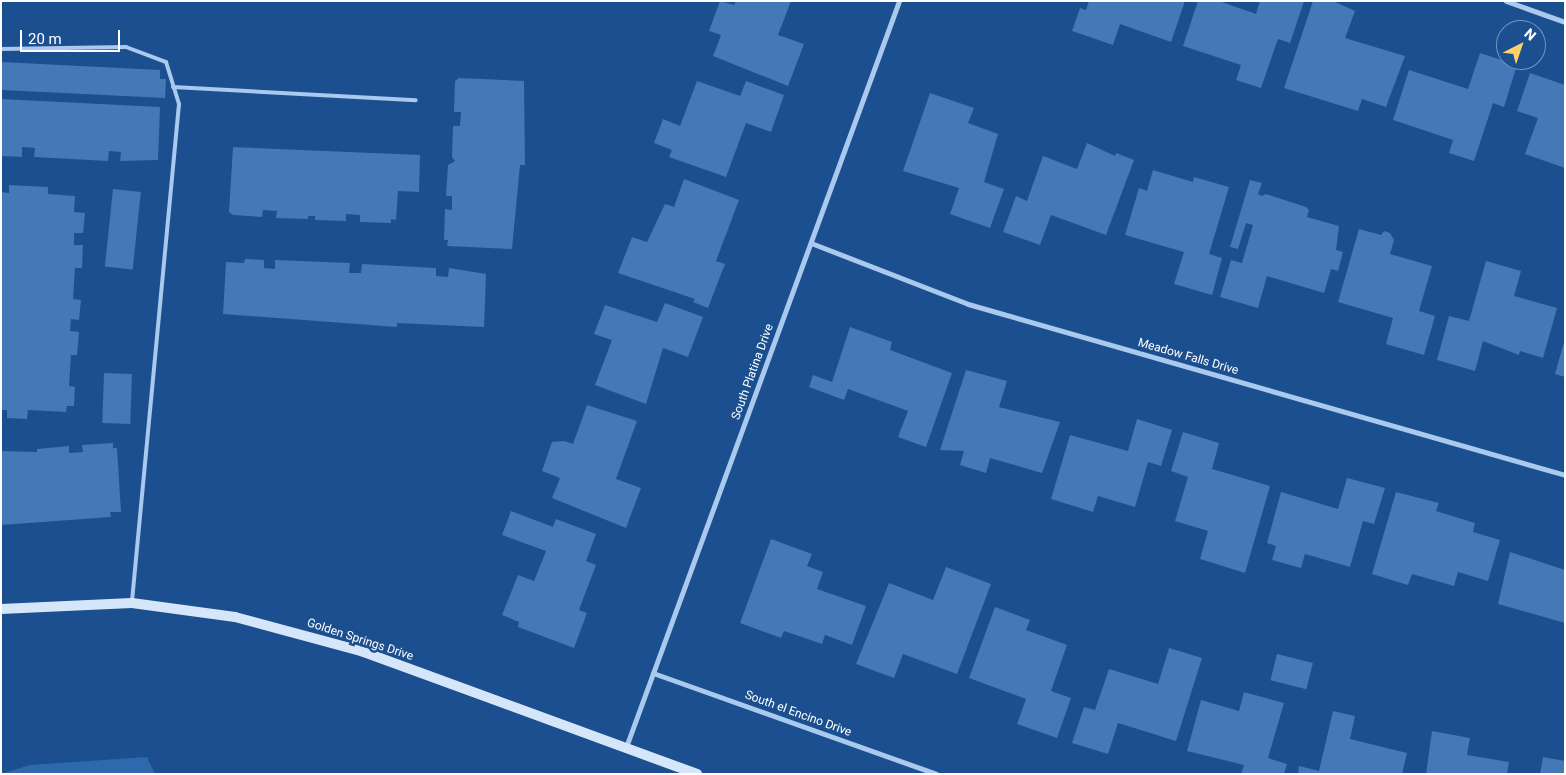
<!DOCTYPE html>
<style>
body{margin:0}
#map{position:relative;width:1566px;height:775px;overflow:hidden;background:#1b4f8f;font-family:Roboto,sans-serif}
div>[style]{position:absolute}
.green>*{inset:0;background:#2e69ad}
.building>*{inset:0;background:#4478b7;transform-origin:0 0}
.service>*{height:4px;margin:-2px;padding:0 2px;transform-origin:2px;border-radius:2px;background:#a9c9ee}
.minor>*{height:5px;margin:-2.5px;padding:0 2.5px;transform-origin:2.5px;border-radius:2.5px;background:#a9c9ee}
.secondary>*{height:10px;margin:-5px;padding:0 5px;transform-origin:5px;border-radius:5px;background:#d6e6fa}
span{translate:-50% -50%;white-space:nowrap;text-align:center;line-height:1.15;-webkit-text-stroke:5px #1b4f8f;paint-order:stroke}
.street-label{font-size:12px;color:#fff}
.frame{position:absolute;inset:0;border:2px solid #fff;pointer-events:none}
.north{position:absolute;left:1496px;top:20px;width:50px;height:50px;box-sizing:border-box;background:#1b4f8f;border:1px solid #7695bc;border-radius:50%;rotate:41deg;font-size:14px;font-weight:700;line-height:20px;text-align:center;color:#fff}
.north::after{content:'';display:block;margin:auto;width:18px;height:22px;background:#ffd166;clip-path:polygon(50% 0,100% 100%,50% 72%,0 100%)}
.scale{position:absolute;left:20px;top:30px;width:100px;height:22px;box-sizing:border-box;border:2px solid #fff;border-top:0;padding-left:6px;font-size:15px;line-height:18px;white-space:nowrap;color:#fff;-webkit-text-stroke:4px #1b4f8f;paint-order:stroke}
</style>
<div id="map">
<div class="green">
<div style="clip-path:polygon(147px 757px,155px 774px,1px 774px,30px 765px)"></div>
</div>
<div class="building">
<div style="clip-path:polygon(720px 1px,734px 5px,736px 1px,791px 1px,778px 35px,804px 44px,788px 86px,713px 56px,721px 35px,709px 31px)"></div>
<div style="clip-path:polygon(1089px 1px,1185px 1px,1171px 42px,1120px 24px,1113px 45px,1072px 31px,1080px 8px,1086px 10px)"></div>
<div style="clip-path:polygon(1198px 1px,1219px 1px,1256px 14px,1260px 1px,1304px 1px,1290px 43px,1278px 39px,1261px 88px,1236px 80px,1241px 65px,1183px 46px)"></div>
<div style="clip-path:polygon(1313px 1px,1333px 1px,1355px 11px,1345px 38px,1405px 56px,1386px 107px,1362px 99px,1358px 111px,1284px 88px)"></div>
<div style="clip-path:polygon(1480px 53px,1517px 65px,1504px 107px,1493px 103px,1474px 161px,1449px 153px,1453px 140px,1393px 120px,1409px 70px,1468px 89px)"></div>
<div style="clip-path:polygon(1px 62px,160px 70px,160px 79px,166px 79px,165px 98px,1px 90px)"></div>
<div style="clip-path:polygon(1530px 73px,1565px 85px,1565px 168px,1525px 154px,1538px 118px,1517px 111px)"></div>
<div style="clip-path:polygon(459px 78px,524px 81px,525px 165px,520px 165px,512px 249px,447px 246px,448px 240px,444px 240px,445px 209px,452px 210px,452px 196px,446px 196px,448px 165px,455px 161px,452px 157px,453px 126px,460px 126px,461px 112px,454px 112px,455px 81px)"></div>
<div style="clip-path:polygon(697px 81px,740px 96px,746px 81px,784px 95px,771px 132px,746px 123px,726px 177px,669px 157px,672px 150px,654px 143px,663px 119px,680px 126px)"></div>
<div style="clip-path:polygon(930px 93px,974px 108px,968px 123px,998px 134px,984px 182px,1004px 189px,990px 228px,950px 214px,959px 188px,903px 171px)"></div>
<div style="clip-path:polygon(1px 99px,160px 107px,158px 160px,120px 161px,121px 152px,109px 151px,108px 161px,34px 157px,35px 148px,22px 147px,22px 157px,1px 156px)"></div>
<div style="clip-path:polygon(1087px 143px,1115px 156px,1116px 153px,1134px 160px,1106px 235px,1051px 215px,1040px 245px,1003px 232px,1016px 196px,1027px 201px,1043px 156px,1077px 169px)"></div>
<div style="clip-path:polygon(233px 147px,420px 155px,419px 192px,398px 191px,396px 220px,391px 219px,391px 223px,360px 222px,360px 215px,346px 214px,346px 221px,315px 220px,315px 216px,308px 216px,308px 219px,276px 218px,277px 211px,263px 210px,262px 217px,233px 215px,229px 212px)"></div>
<div style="clip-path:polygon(1153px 170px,1193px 182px,1194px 177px,1229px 187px,1209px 254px,1222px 258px,1212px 295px,1174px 284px,1184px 252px,1125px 235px,1139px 188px,1147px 191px)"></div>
<div style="clip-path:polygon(684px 179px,739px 200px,716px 261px,725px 264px,708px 308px,693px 302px,695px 299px,618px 273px,632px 237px,647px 242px,665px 204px,674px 207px)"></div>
<div style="clip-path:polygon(1250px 180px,1262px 183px,1258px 194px,1262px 196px,1266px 194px,1306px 207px,1309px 210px,1307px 217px,1339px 226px,1336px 250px,1343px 252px,1338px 271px,1331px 269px,1324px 293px,1267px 276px,1258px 308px,1220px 297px,1231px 260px,1242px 263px,1253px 225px,1246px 223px,1238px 249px,1230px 247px)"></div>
<div style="clip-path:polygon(9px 185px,48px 187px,48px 194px,75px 196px,74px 212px,85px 213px,83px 233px,74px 233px,74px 245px,83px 245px,82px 268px,75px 268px,73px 299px,81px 300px,79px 320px,71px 319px,70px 331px,79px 332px,77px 355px,71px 355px,69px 386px,75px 387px,74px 406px,67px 406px,66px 412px,28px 410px,27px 419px,7px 418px,7px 410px,1px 410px,1px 192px,9px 193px)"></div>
<div style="left:113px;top:189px;width:28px;height:78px;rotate:6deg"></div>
<div style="clip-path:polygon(1359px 229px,1381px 235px,1384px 231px,1390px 233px,1394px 240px,1390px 254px,1432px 266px,1419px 311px,1435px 316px,1424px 355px,1386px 344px,1393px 318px,1338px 302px)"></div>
<div style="clip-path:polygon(245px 259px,264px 260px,264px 268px,275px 269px,275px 260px,350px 263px,349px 273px,361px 273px,362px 264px,436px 268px,436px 276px,448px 277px,449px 268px,486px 274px,484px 327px,397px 323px,397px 327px,223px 314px,226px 262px,244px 263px)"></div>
<div style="clip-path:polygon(1486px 261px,1521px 271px,1514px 296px,1557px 308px,1543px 358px,1520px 351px,1519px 355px,1483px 341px,1475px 371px,1437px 360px,1449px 316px,1469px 321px)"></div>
<div style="clip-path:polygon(665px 303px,703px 317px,688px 357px,663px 348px,646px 404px,595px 385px,612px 340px,594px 334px,605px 305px,657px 322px)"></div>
<div style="clip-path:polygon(850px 327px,892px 342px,890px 350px,952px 373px,926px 447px,898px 437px,908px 411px,848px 389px,844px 400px,809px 387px,813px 375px,832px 382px)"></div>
<div style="clip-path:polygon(1564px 342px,1565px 342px,1565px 377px,1555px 374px)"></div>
<div style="clip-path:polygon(966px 370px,1007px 381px,999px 407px,1060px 422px,1042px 473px,990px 458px,986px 473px,960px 465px,964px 451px,940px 450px)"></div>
<div style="left:104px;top:373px;width:28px;height:50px;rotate:2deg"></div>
<div style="clip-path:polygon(587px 405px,637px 421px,616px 479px,641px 488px,626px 528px,552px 498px,560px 478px,542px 471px,552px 442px,564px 441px,573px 444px)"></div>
<div style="clip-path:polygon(1137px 419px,1172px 430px,1161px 466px,1148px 462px,1135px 507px,1098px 496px,1093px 512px,1051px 499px,1070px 435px,1128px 451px)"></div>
<div style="clip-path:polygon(1183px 432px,1219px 443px,1212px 469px,1270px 486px,1245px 573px,1200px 559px,1208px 531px,1175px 521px,1188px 477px,1171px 471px)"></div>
<div style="clip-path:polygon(113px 443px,113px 448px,117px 448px,121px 512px,110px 512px,111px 517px,1px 525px,1px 451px,37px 452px,37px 449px,69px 446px,69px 453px,83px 452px,82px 445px)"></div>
<div style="clip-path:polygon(1347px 478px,1385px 488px,1374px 524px,1363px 521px,1350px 567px,1305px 554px,1301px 568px,1272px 560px,1276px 546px,1267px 543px,1281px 492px,1338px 509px)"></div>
<div style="clip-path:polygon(1396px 492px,1439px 503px,1436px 511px,1475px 523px,1473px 532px,1500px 540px,1488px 581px,1458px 572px,1454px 586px,1412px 574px,1408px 585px,1372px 574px)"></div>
<div style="clip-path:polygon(511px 511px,553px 527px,556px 519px,596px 534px,586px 561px,596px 565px,579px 610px,587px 613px,574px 648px,518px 627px,519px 622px,502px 615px,518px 575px,534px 581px,546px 551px,502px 535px)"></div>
<div style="clip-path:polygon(771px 539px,812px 554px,807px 566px,823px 572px,817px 589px,866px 606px,852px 645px,825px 635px,822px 644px,784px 631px,781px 638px,740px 623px)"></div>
<div style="clip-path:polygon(1510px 552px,1565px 570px,1565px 623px,1498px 604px)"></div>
<div style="clip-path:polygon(946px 567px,991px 584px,957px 674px,903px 654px,894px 678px,856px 664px,889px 583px,933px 600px)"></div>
<div style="clip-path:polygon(995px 607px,1030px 620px,1026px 630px,1067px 645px,1051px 691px,1071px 698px,1057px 738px,1017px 724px,1026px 699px,969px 678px)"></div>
<div style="clip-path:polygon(1169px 648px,1202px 658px,1176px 741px,1118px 723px,1108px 754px,1072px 743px,1084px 707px,1095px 710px,1109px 669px,1158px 684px)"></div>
<div style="left:1277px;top:654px;width:37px;height:27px;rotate:14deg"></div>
<div style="clip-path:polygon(1244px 692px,1284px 703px,1268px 758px,1287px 764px,1284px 774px,1241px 774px,1244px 765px,1187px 751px,1201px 700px,1239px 711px)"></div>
<div style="clip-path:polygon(1333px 711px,1355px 716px,1350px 739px,1407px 753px,1402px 774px,1298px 774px,1299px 766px,1319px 771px)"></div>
<div style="clip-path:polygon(1432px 731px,1470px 738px,1467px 755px,1509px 762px,1507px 774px,1426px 774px)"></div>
<div style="clip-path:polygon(1543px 757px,1565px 761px,1565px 774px,1540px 774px)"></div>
</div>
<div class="service">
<div style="left:1px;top:49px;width:125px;rotate:-0.9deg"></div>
<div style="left:126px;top:47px;width:43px;rotate:20.6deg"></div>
<div style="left:166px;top:62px;width:44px;rotate:72.8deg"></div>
<div style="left:179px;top:104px;width:499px;rotate:95.4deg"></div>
<div style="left:173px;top:87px;width:243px;rotate:3.1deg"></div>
</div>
<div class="minor">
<div style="left:1506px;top:1px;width:63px;rotate:19.6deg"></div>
<div style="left:811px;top:243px;width:168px;rotate:21.2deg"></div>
<div style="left:968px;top:304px;width:621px;rotate:15.98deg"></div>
<div style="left:653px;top:673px;width:300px;rotate:19.6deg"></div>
<div style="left:626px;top:747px;width:794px;rotate:-69.9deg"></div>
</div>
<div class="secondary">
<div style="left:1px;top:609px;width:131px;rotate:-2.6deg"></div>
<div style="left:132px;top:603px;width:104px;rotate:7.7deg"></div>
<div style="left:235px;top:617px;width:131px;rotate:15.1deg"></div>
<div style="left:361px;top:651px;width:358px;rotate:20.1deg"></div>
</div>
<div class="street-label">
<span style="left:1188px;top:357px;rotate:16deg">Meadow Falls Drive</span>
<span style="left:753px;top:372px;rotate:-70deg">South Platina Drive</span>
<span style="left:360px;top:640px;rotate:18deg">Golden Springs Drive</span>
<span style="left:798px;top:714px;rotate:20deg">South el Encino Drive</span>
</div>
<div class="frame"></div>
<div class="north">N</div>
<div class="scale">20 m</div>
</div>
